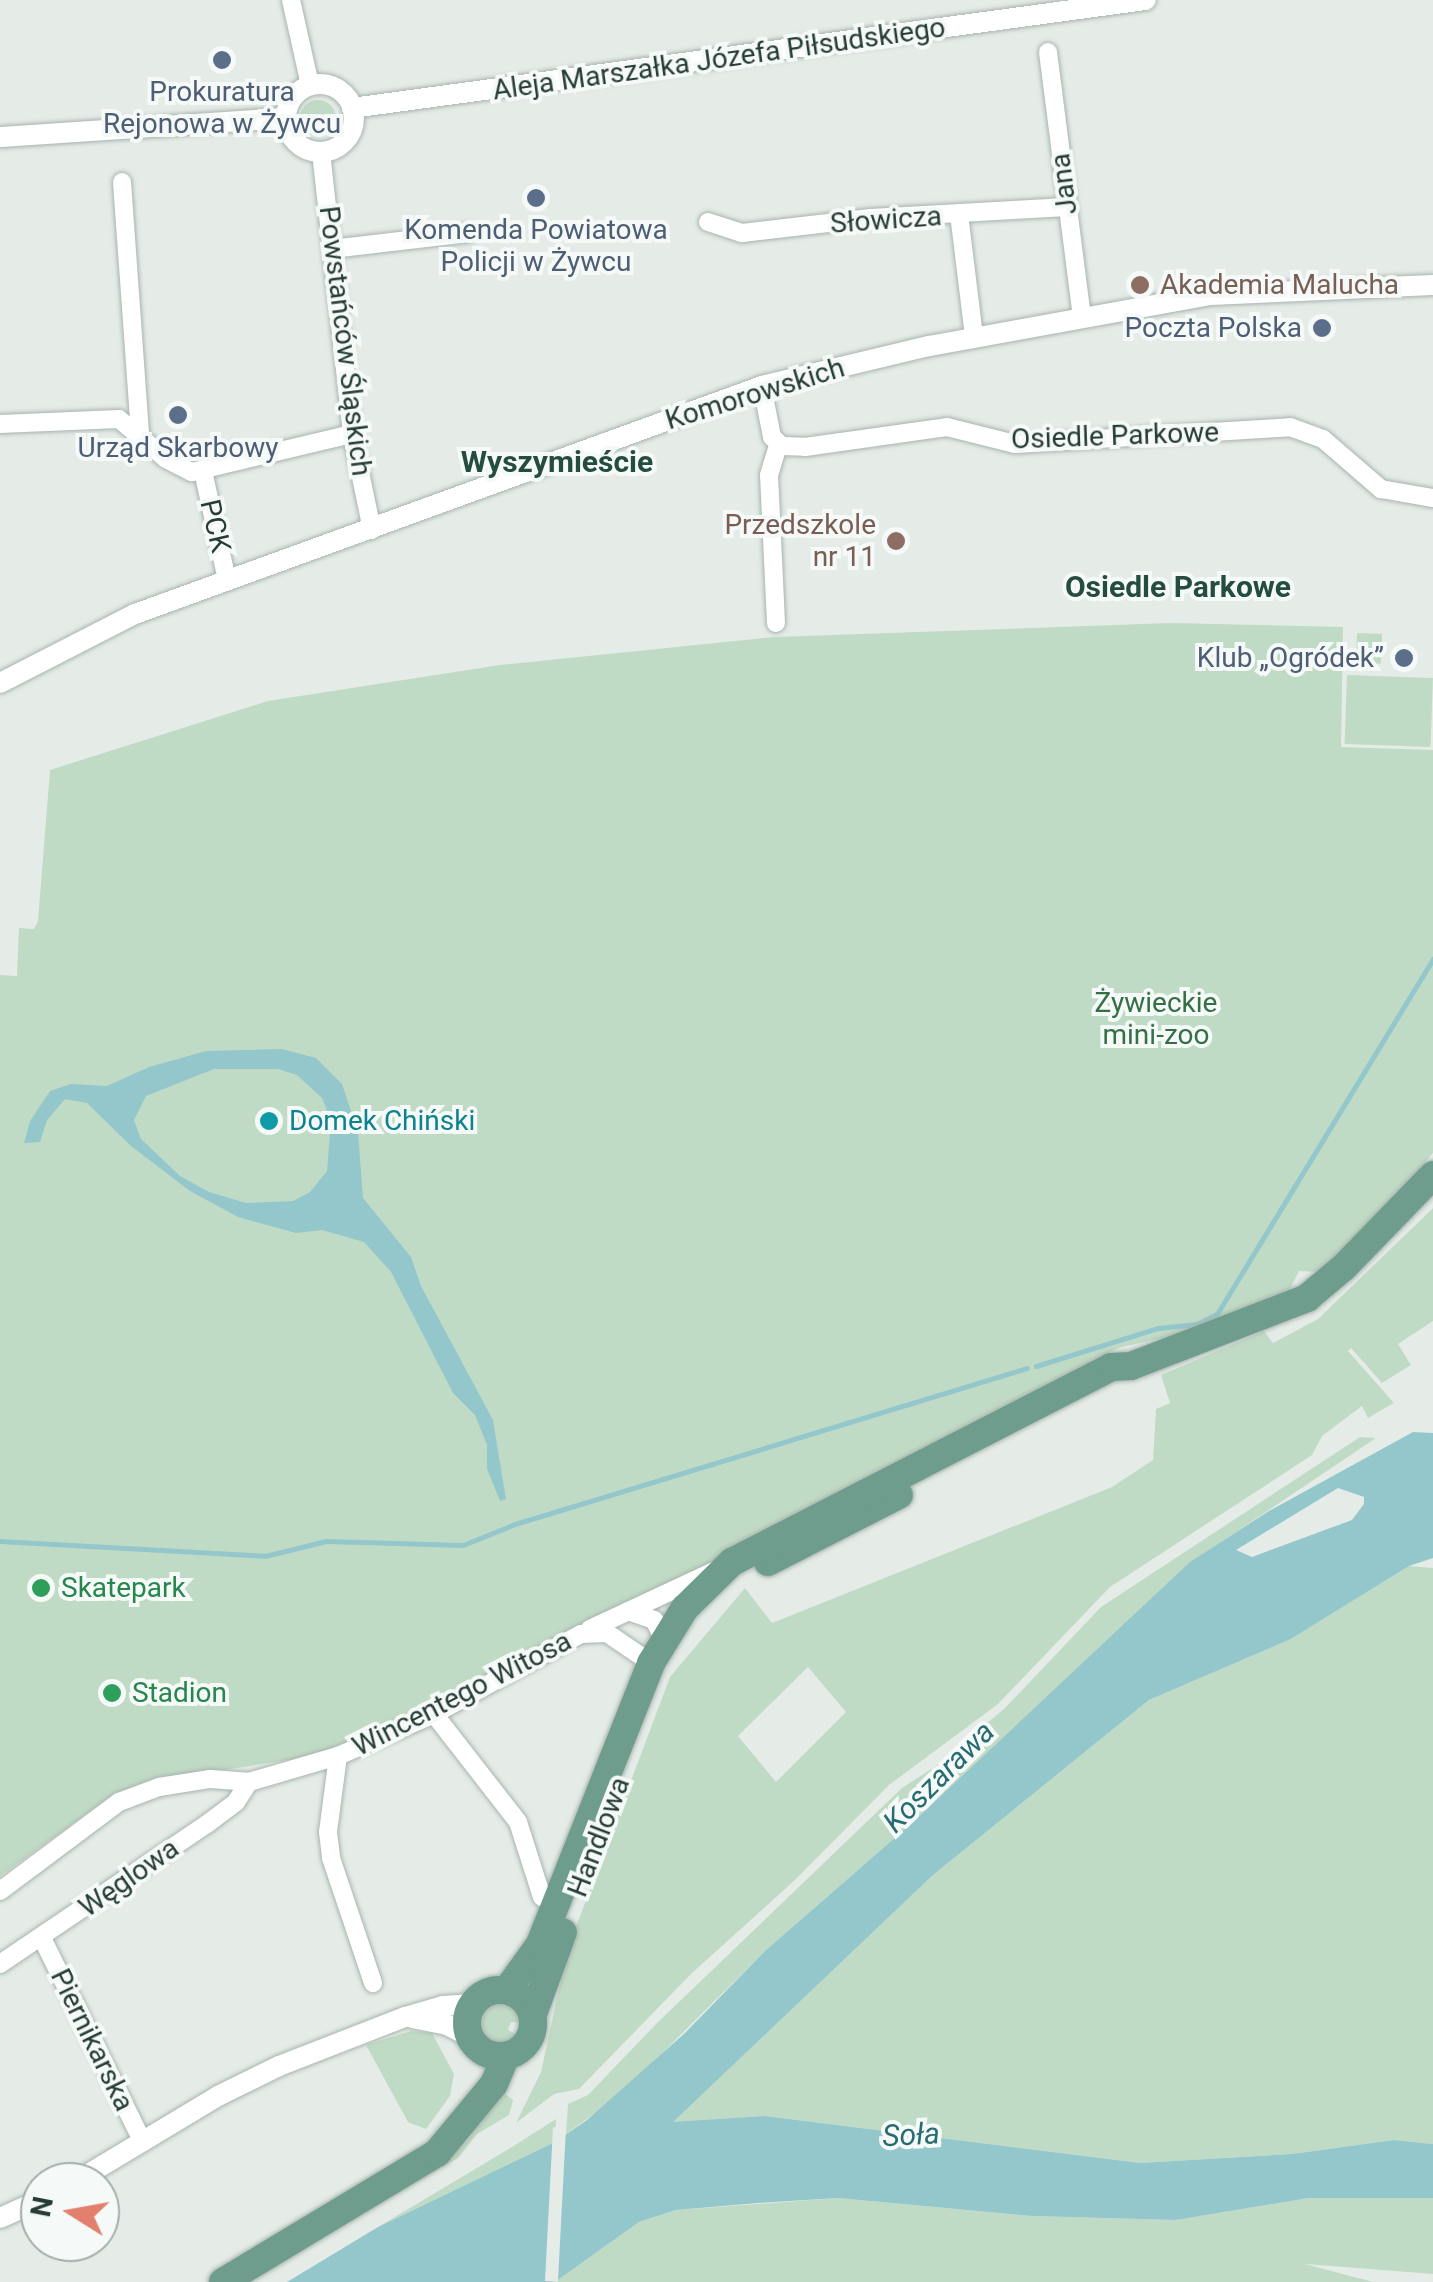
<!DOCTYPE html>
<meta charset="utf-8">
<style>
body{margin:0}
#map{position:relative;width:1433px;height:2282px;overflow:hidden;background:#e5ece8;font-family:Roboto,sans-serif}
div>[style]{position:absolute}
.green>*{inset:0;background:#c0dbc5;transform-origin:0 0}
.round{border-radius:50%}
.water>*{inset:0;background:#93c7cb}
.pier>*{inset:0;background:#e5ece8;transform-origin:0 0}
.stream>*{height:5px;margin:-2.5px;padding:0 2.5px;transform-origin:2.5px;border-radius:2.5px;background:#93c7cb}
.roads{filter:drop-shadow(0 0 2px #a8b4ae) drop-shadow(0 0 2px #a8b4ae)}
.minor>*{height:18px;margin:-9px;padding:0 9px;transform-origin:9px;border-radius:9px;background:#fff}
.tertiary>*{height:20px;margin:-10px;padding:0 10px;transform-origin:10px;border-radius:10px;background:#fff}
.tertiary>.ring{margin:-10px;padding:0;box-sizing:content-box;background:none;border:20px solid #fff;border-radius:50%}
.primary>*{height:28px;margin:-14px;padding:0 14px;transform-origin:14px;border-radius:14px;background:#6e9d8d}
.primary>.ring{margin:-14px;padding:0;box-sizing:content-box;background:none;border:28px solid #6e9d8d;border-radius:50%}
.dots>*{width:28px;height:28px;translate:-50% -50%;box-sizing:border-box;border:5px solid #f5f9f7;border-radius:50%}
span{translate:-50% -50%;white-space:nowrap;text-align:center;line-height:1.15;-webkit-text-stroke:8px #f5f9f7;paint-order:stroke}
.street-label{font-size:28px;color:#263c34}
.service-label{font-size:28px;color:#4e5e75}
.right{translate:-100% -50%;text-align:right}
.education-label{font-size:28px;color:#785e54}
.left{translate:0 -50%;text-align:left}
.park-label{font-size:28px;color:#346f46}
.culture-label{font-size:28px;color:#0d838f}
.leisure-label{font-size:28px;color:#27864d}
.neighbourhood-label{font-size:30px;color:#244c3f;font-weight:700}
.water-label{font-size:30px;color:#266c72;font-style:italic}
.north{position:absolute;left:20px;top:2162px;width:100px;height:100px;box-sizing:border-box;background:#f5f9f7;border:2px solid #a2ada9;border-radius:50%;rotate:281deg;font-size:28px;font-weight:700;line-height:40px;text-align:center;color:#263c34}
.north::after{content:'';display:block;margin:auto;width:35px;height:45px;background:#e37f6d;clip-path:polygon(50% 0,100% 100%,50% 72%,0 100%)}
</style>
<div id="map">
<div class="green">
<div class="round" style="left:300px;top:100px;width:36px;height:36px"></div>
<div style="clip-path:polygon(1171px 623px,1343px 627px,1341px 747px,1433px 750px,1433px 1153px,1402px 1188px,1319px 1272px,1299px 1271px,1287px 1295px,1207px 1328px,1118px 1348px,681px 1580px,550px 1640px,387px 1727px,307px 1757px,154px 1781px,113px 1795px,0 1876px,0 975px,17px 976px,19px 928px,34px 929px,38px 921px,50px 770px,268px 701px,500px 665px,775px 637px)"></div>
<div style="left:1357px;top:633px;width:25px;height:30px;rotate:2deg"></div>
<div style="left:1347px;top:675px;width:86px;height:69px;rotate:2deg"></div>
<div style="clip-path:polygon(evenodd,1433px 1208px,1433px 1321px,1398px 1344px,1411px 1365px,1382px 1383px,1351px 1348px,1348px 1351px,1394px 1403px,1368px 1418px,1362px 1406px,1322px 1436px,1312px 1455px,1110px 1587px,998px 1704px,889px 1785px,796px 1879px,691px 1974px,579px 2089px,554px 2094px,516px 2123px,541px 2072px,567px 1951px,670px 1677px,745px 1588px,772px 1623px,1112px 1487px,1153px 1460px,1156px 1409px,1170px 1403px,1161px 1375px,1264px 1331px,1273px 1343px,1318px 1319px,1433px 1208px,808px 1667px,846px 1712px,776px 1782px,738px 1736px,808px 1667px)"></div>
<div style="clip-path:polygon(1360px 1437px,1376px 1438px,1190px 1563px,913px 1822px,765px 1951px,620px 2095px,566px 2134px,568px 2104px,588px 2095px,656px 2024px,902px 1788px,936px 1766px,1005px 1708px,1101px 1607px)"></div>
<div style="clip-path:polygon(1409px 1566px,1433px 1568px,1433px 2144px,1394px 2140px,1292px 2154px,1140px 2163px,765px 2116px,671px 2123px,933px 1875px,1149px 1700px,1291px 1639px)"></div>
<div style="clip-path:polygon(502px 2002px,519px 2010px,523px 2023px,511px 2022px,508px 2030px,519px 2036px,499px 2044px,487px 2038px,481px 2024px,484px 2011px)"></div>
<div style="clip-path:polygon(411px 2031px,432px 2033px,454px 2074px,450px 2096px,426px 2129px,408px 2122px,366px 2045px)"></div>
<div style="clip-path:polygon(500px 2090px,513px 2100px,509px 2115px,477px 2134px,458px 2158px,392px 2197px,467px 2141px)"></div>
<div style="clip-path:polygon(556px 2119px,555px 2142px,378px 2227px,512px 2147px)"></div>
<div style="clip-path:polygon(838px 2198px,1032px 2216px,1176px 2220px,1309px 2198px,1429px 2197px,1433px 2198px,1433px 2274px,1305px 2264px,1373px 2282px,555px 2282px,639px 2222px,676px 2210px)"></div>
</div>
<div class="water">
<div style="clip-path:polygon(evenodd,282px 1049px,316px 1058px,342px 1084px,358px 1132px,363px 1198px,411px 1257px,421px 1286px,493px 1420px,506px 1499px,500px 1501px,487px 1469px,487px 1445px,475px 1415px,453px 1393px,391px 1272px,364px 1242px,322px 1230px,296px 1233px,238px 1217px,190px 1191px,131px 1146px,87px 1103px,65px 1099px,47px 1120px,40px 1142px,24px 1143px,30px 1121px,50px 1091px,71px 1084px,107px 1086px,149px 1067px,206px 1051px,282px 1049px,214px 1069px,278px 1069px,297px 1075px,322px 1098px,331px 1120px,327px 1171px,310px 1192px,293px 1201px,246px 1203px,209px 1192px,180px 1176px,141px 1139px,134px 1120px,146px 1096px,214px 1069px)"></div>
<div style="clip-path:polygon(evenodd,1413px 1432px,1433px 1433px,1433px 1558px,1409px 1566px,1291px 1639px,1149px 1700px,933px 1875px,673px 2122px,765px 2116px,1140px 2163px,1292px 2154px,1394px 2140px,1433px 2144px,1433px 2198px,1309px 2198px,1176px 2220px,1032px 2216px,838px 2198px,758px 2203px,676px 2210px,639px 2222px,555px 2282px,287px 2282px,378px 2227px,555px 2142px,587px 2120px,685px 2033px,765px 1951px,913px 1822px,1190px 1562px,1269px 1511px,1413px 1432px,1338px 1488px,1364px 1497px,1364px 1504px,1352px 1520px,1252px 1557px,1236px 1550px,1338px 1488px)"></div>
</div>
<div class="pier">
<div style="left:566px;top:2128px;width:154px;height:13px;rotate:93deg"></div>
</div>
<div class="stream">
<div style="left:1036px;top:1366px;width:128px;rotate:-17.3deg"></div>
<div style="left:1158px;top:1328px;width:39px;rotate:-6deg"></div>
<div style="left:1197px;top:1324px;width:22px;rotate:-27deg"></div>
<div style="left:1217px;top:1314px;width:416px;rotate:-58.7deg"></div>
<div style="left:0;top:1541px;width:265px;rotate:3.2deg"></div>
<div style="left:265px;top:1556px;width:63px;rotate:-13.8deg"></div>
<div style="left:326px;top:1541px;width:137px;rotate:1.7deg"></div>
<div style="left:463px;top:1545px;width:56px;rotate:-22deg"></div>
<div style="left:515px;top:1524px;width:535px;rotate:-16.95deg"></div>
</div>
<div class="roads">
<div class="minor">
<div style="left:291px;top:0;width:87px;rotate:77.4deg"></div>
<div style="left:1048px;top:52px;width:266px;rotate:82.7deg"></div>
<div style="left:321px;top:152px;width:284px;rotate:83.7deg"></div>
<div style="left:352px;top:434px;width:98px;rotate:78.2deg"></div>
<div style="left:122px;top:182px;width:253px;rotate:85.9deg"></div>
<div style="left:959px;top:214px;width:124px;rotate:83deg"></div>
<div style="left:708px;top:222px;width:36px;rotate:18deg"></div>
<div style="left:742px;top:233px;width:130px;rotate:-6.6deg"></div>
<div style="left:871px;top:218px;width:196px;rotate:-3.2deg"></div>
<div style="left:332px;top:249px;width:137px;rotate:-6.7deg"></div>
<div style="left:762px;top:386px;width:52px;rotate:78.9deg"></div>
<div style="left:772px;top:437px;width:13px;rotate:42deg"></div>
<div style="left:782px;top:446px;width:23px;rotate:2deg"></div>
<div style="left:805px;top:447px;width:143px;rotate:-8deg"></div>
<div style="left:947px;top:427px;width:70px;rotate:14deg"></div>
<div style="left:1015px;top:444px;width:276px;rotate:-3.5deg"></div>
<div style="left:1290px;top:427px;width:35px;rotate:20deg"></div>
<div style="left:1323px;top:439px;width:77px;rotate:40.8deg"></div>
<div style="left:1381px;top:489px;width:53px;rotate:9.8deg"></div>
<div style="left:0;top:424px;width:119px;rotate:-2.4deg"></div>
<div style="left:119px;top:419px;width:62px;rotate:40.4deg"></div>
<div style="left:166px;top:459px;width:29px;rotate:27deg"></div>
<div style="left:192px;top:472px;width:164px;rotate:-13.4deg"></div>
<div style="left:203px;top:471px;width:112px;rotate:77.6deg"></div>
<div style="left:776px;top:623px;width:148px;rotate:-92.7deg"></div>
<div style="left:769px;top:475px;width:31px;rotate:-73deg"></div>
<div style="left:628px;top:1611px;width:28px;rotate:19deg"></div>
<div style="left:654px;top:1620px;width:27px;rotate:63deg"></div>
<div style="left:590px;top:1629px;width:139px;rotate:-25.1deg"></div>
<div style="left:434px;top:1714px;width:137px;rotate:52.1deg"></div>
<div style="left:518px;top:1822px;width:79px;rotate:72.3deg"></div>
<div style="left:338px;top:1756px;width:77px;rotate:97.5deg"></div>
<div style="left:328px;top:1832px;width:26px;rotate:83deg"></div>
<div style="left:331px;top:1858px;width:132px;rotate:71.4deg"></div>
<div style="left:0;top:1891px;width:149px;rotate:-36.8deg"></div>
<div style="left:119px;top:1802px;width:43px;rotate:-20.6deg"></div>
<div style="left:159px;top:1787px;width:52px;rotate:-8.9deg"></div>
<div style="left:210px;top:1779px;width:39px;rotate:4deg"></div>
<div style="left:249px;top:1782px;width:93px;rotate:-16.3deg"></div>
<div style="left:338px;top:1756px;width:105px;rotate:-23.6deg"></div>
<div style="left:434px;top:1714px;width:167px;rotate:-28.6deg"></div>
<div style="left:581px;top:1634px;width:26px;rotate:-2deg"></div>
<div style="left:607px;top:1633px;width:53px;rotate:34.3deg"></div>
<div style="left:651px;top:1663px;width:6px;rotate:-9deg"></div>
<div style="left:42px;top:1938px;width:228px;rotate:63.7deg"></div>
<div style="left:0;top:1964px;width:250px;rotate:-34.1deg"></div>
<div style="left:207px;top:1824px;width:36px;rotate:-37deg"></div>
<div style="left:236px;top:1802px;width:24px;rotate:-57deg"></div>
</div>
<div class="tertiary">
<div class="ring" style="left:286px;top:84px;width:48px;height:48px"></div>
<div style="left:352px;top:108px;width:801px;rotate:-7.75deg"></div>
<div style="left:0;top:137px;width:287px;rotate:-3.8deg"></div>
<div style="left:0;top:683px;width:152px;rotate:-27.1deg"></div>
<div style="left:135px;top:614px;width:667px;rotate:-19.98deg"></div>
<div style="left:762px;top:386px;width:172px;rotate:-13.5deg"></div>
<div style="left:929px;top:346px;width:286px;rotate:-10.3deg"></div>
<div style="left:1210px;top:295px;width:223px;rotate:-2.6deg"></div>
<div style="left:412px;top:2018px;width:36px;rotate:11deg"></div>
<div style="left:447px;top:2025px;width:25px;rotate:27deg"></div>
<div style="left:75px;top:2182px;width:167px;rotate:-31deg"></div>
<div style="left:218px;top:2096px;width:68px;rotate:-26.2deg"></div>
<div style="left:279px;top:2066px;width:135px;rotate:-21.3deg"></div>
<div style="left:405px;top:2017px;width:40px;rotate:-16deg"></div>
<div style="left:443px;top:2006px;width:30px;rotate:-4deg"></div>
<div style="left:0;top:2218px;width:44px;rotate:-24.2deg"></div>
</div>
<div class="primary">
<div style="left:768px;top:1562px;width:147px;rotate:-27.1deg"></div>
<div class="ring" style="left:467px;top:1990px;width:38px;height:38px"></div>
<div style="left:507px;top:1990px;width:57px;rotate:-54.3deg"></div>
<div style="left:540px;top:1944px;width:302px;rotate:-68.4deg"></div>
<div style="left:651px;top:1663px;width:65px;rotate:-58.3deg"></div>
<div style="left:685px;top:1608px;width:66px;rotate:-44.4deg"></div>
<div style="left:732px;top:1562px;width:426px;rotate:-27.2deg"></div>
<div style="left:1111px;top:1367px;width:20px;rotate:-3deg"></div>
<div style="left:1131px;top:1366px;width:189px;rotate:-21.1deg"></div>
<div style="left:1307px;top:1298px;width:48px;rotate:-40deg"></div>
<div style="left:1344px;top:1267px;width:128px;rotate:-45.9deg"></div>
<div style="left:533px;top:2014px;width:87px;rotate:-69.9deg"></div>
<div style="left:223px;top:2282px;width:250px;rotate:-31.1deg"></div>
<div style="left:437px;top:2153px;width:89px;rotate:-50.4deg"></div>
<div style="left:494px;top:2084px;width:30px;rotate:-67deg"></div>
</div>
</div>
<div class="dots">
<div style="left:222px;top:60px;background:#5c6f8a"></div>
<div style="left:536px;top:198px;background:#5c6f8a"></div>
<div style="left:1140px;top:285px;background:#8d6e63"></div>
<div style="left:1322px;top:328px;background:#5c6f8a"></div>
<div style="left:178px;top:415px;background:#5c6f8a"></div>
<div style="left:896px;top:541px;background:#8d6e63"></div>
<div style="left:1404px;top:658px;background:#5c6f8a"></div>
<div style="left:269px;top:1121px;background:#0f9aa8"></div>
<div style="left:41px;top:1588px;background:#2e9e5b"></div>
<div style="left:112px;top:1693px;background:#2e9e5b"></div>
</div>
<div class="street-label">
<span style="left:719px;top:59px;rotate:-8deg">Aleja Marszałka Józefa Piłsudskiego</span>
<span style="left:1064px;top:184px;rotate:-97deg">Jana</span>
<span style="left:886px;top:220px;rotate:-4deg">Słowicza</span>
<span style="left:345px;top:341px;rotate:83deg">Powstańców Śląskich</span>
<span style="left:755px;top:394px;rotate:-17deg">Komorowskich</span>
<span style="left:1115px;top:436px;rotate:-2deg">Osiedle Parkowe</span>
<span style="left:215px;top:526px;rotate:77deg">PCK</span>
<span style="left:462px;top:1694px;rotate:-27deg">Wincentego Witosa</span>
<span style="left:599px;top:1837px;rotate:-69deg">Handlowa</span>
<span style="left:129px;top:1878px;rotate:-35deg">Węglowa</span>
<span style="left:92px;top:2040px;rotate:64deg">Piernikarska</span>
</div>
<div class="service-label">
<span style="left:222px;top:108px">Prokuratura<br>Rejonowa w Żywcu</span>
<span style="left:536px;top:246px">Komenda Powiatowa<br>Policji w Żywcu</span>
<span class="right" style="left:1302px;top:328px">Poczta Polska</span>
<span style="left:178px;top:448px">Urząd Skarbowy</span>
<span class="right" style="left:1384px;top:658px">Klub „Ogródek”</span>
</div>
<div class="education-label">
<span class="left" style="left:1160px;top:285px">Akademia Malucha</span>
<span class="right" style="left:876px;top:541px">Przedszkole<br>nr 11</span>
</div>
<div class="park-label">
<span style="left:1156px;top:1019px">Żywieckie<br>mini-zoo</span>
</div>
<div class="culture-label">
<span class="left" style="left:289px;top:1121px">Domek Chiński</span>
</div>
<div class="leisure-label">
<span class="left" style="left:61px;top:1588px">Skatepark</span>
<span class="left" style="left:132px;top:1693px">Stadion</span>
</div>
<div class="neighbourhood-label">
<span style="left:557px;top:462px">Wyszymieście</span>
<span style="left:1178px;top:587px">Osiedle Parkowe</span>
</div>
<div class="water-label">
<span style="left:939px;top:1777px;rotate:-45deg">Koszarawa</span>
<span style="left:911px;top:2135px;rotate:-3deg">Soła</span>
</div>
<div class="north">N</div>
</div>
